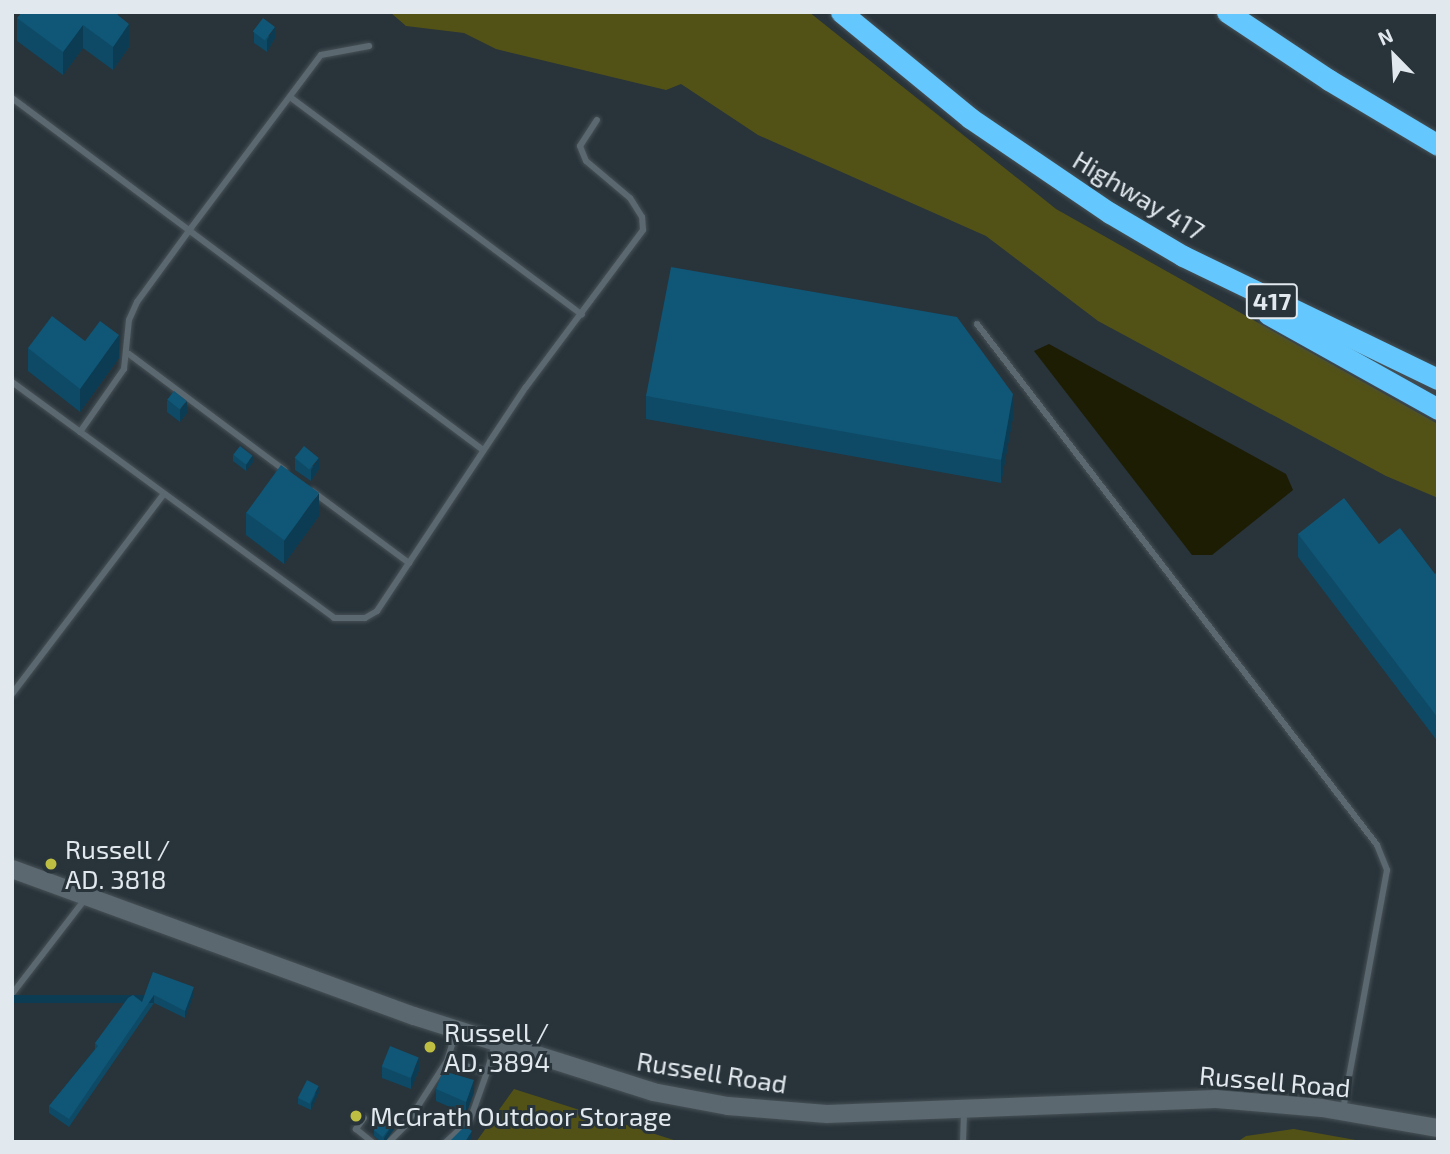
<!DOCTYPE html>
<style>
body{margin:0}
#map{position:relative;width:1450px;height:1154px;overflow:hidden;background:#28333a;font-family:"Exo 2",sans-serif}
div>[style]{position:absolute}
.green>*{inset:0;background:#525217}
.water>*{inset:0;background:#1d1d04}
.roads{filter:drop-shadow(0 0 2px #475156) drop-shadow(0 0 2px #475156)}
.service>*{height:6px;margin:-3px;padding:0 3px;transform-origin:3px;border-radius:3px;background:#5b6870}
.secondary>*{height:18px;margin:-9px;padding:0 9px;transform-origin:9px;border-radius:9px;background:#5b6870}
.motorway>*{height:21px;margin:-10.5px;padding:0 10.5px;transform-origin:10.5px;border-radius:10.5px;background:#64c8fe}
.wall>*{inset:0;background:#0e4a65}
.shaded-wall>*{inset:0;background:#0b3c53;transform-origin:0 0}
.building>*{inset:0;background:#105676;transform-origin:0 0}
.dots>*{width:19px;height:19px;translate:-50% -50%;box-sizing:border-box;border:4px solid #28333a;border-radius:50%}
span{translate:-50% -50%;white-space:nowrap;text-align:center;line-height:1.15;-webkit-text-stroke:6px #28333a;paint-order:stroke}
.shield-label span{padding:2px 5px;background:#28333a;border:2px solid;border-radius:5px;-webkit-text-stroke-width:0}
.shield-label{font-size:24px;color:#e2e9ee;font-weight:700}
.street-label{font-size:26px;color:#e2e9ee}
.poi-label{font-size:26px;color:#e2e9ee}
.left{translate:0 -50%;text-align:left}
.frame{position:absolute;inset:0;border:14px solid #e2e9ee;pointer-events:none}
.north{position:absolute;left:1359px;top:21px;width:70px;height:70px;-webkit-text-stroke:5px #28333a;paint-order:stroke;rotate:336deg;font-size:19px;font-weight:700;line-height:28px;text-align:center;color:#e2e9ee}
.north::after{content:'';display:block;margin:auto;width:24px;height:32px;background:#e2e9ee;clip-path:polygon(50% 0,100% 100%,50% 72%,0 100%)}
</style>
<div id="map">
<div class="green">
<div style="clip-path:polygon(390px 12px,809px 12px,1056px 209px,1438px 424px,1438px 498px,1386px 476px,1098px 321px,986px 236px,758px 135px,681px 84px,666px 90px,496px 49px,464px 33px,406px 26px)"></div>
<div style="clip-path:polygon(514px 1089px,680px 1142px,476px 1142px)"></div>
<div style="clip-path:polygon(1293px 1129px,1294px 1129px,1367px 1142px,1237px 1142px,1246px 1136px)"></div>
</div>
<div class="water">
<div style="clip-path:polygon(1049px 344px,1286px 474px,1293px 490px,1212px 555px,1192px 555px,1034px 351px)"></div>
</div>
<div class="roads">
<div class="service">
<div style="left:290px;top:97px;width:364px;rotate:36.7deg"></div>
<div style="left:12px;top:98px;width:588px;rotate:36.77deg"></div>
<div style="left:977px;top:324px;width:657px;rotate:52.48deg"></div>
<div style="left:1377px;top:845px;width:27px;rotate:68deg"></div>
<div style="left:1387px;top:870px;width:243px;rotate:100.4deg"></div>
<div style="left:129px;top:354px;width:194px;rotate:36.8deg"></div>
<div style="left:12px;top:382px;width:399px;rotate:36.2deg"></div>
<div style="left:334px;top:618px;width:31px"></div>
<div style="left:365px;top:618px;width:14px;rotate:-30deg"></div>
<div style="left:377px;top:611px;width:269px;rotate:-56.4deg"></div>
<div style="left:526px;top:387px;width:196px;rotate:-53.3deg"></div>
<div style="left:643px;top:230px;width:13px;rotate:-94deg"></div>
<div style="left:642px;top:217px;width:22px;rotate:-122deg"></div>
<div style="left:630px;top:198px;width:57px;rotate:-139.9deg"></div>
<div style="left:586px;top:161px;width:16px;rotate:-112deg"></div>
<div style="left:580px;top:146px;width:31px;rotate:-57deg"></div>
<div style="left:80px;top:432px;width:77px;rotate:-55.1deg"></div>
<div style="left:124px;top:369px;width:49px;rotate:-84.2deg"></div>
<div style="left:129px;top:320px;width:20px;rotate:-66deg"></div>
<div style="left:137px;top:302px;width:92px;rotate:-53.9deg"></div>
<div style="left:191px;top:228px;width:216px;rotate:-53.1deg"></div>
<div style="left:321px;top:55px;width:49px;rotate:-10.6deg"></div>
<div style="left:312px;top:491px;width:121px;rotate:36.6deg"></div>
<div style="left:12px;top:694px;width:251px;rotate:-52.8deg"></div>
<div style="left:12px;top:994px;width:121px;rotate:-52.4deg"></div>
<div style="left:447px;top:1061px;width:41px;rotate:15.4deg"></div>
<div style="left:487px;top:1072px;width:29px;rotate:-74deg"></div>
<div style="left:364px;top:1118px;width:14px;rotate:126deg"></div>
<div style="left:356px;top:1129px;width:21px;rotate:39deg"></div>
<div style="left:389px;top:1142px;width:24px;rotate:-45deg"></div>
<div style="left:406px;top:1125px;width:76px;rotate:-57.4deg"></div>
<div style="left:447px;top:1061px;width:30px;rotate:-73deg"></div>
<div style="left:446px;top:1142px;width:33px;rotate:-43deg"></div>
<div style="left:470px;top:1120px;width:51px;rotate:-70.5deg"></div>
<div style="left:963px;top:1142px;width:31px;rotate:-88deg"></div>
</div>
<div class="secondary">
<div style="left:12px;top:869px;width:428px;rotate:20.1deg"></div>
<div style="left:414px;top:1016px;width:251px;rotate:17.6deg"></div>
<div style="left:653px;top:1092px;width:76px;rotate:10.6deg"></div>
<div style="left:728px;top:1106px;width:99px;rotate:4.6deg"></div>
<div style="left:827px;top:1114px;width:389px;rotate:-2.2deg"></div>
<div style="left:1216px;top:1099px;width:106px;rotate:4.9deg"></div>
<div style="left:1322px;top:1108px;width:118px;rotate:9.8deg"></div>
</div>
<div class="motorway">
<div style="left:841px;top:12px;width:167px;rotate:39.4deg"></div>
<div style="left:970px;top:118px;width:169px;rotate:34.2deg"></div>
<div style="left:1110px;top:213px;width:85px;rotate:30.5deg"></div>
<div style="left:1183px;top:256px;width:283px;rotate:25.8deg"></div>
<div style="left:1227px;top:12px;width:123px;rotate:33.7deg"></div>
<div style="left:1329px;top:80px;width:127px;rotate:30.8deg"></div>
<div style="left:1268px;top:314px;width:195px;rotate:29.2deg"></div>
</div>
</div>
<div class="wall">
<div style="clip-path:polygon(118px 12px,118px 15px,129px 47px,113px 70px,83px 48px,63px 75px,17px 41px,17px 18px)"></div>
<div style="clip-path:polygon(254px 32px,275px 38px,267px 52px,254px 43px)"></div>
<div style="clip-path:polygon(28px 348px,119px 358px,80px 412px,28px 371px)"></div>
<div style="clip-path:polygon(646px 396px,1013px 417px,1001px 483px,646px 419px)"></div>
<div style="clip-path:polygon(167px 400px,187px 413px,180px 422px,167px 412px)"></div>
<div style="clip-path:polygon(233px 455px,253px 462px,246px 471px,233px 461px)"></div>
<div style="clip-path:polygon(295px 458px,319px 469px,311px 481px,295px 470px)"></div>
<div style="clip-path:polygon(246px 512px,319px 516px,284px 564px,246px 535px)"></div>
<div style="clip-path:polygon(1298px 534px,1379px 544px,1435px 574px,1438px 572px,1438px 742px,1298px 557px)"></div>
<div style="clip-path:polygon(153px 972px,194px 994px,185px 1018px,154px 1003px,69px 1127px,49px 1113px,49px 1106px,95px 1049px,95px 1043px,142px 1002px)"></div>
<div style="clip-path:polygon(382px 1066px,419px 1070px,411px 1089px,382px 1078px)"></div>
<div style="clip-path:polygon(436px 1089px,474px 1092px,466px 1114px,436px 1101px)"></div>
<div style="clip-path:polygon(319px 1092px,311px 1110px,298px 1104px,298px 1098px)"></div>
<div style="clip-path:polygon(394px 1129px,385px 1142px,381px 1142px,374px 1136px,374px 1130px)"></div>
</div>
<div class="shaded-wall">
<div style="clip-path:polygon(129px 24px,129px 47px,113px 70px,113px 47px)"></div>
<div style="clip-path:polygon(83px 25px,83px 48px,63px 75px,63px 52px)"></div>
<div style="clip-path:polygon(275px 27px,275px 38px,267px 52px,267px 40px)"></div>
<div style="clip-path:polygon(119px 335px,119px 358px,80px 412px,80px 389px)"></div>
<div style="clip-path:polygon(1013px 394px,1013px 417px,1001px 483px,1001px 460px)"></div>
<div style="clip-path:polygon(187px 401px,187px 413px,180px 422px,180px 410px)"></div>
<div style="clip-path:polygon(253px 456px,253px 462px,246px 471px,246px 465px)"></div>
<div style="clip-path:polygon(319px 458px,319px 469px,311px 481px,311px 470px)"></div>
<div style="clip-path:polygon(319px 493px,319px 516px,284px 564px,284px 541px)"></div>
<div style="clip-path:polygon(194px 987px,194px 994px,185px 1018px,185px 1011px)"></div>
<div style="left:154px;top:995px;width:8px;height:150px;rotate:90deg"></div>
<div style="clip-path:polygon(419px 1058px,419px 1070px,411px 1089px,411px 1078px)"></div>
<div style="clip-path:polygon(474px 1080px,474px 1092px,466px 1114px,466px 1102px)"></div>
<div style="clip-path:polygon(319px 1086px,319px 1092px,311px 1110px,311px 1104px)"></div>
<div style="clip-path:polygon(394px 1123px,394px 1129px,385px 1142px,384px 1142px,384px 1138px)"></div>
<div style="clip-path:polygon(472px 1131px,472px 1137px,469px 1142px,465px 1142px)"></div>
</div>
<div class="building">
<div style="clip-path:polygon(22px 12px,114px 12px,129px 24px,113px 47px,83px 25px,63px 52px,17px 18px)"></div>
<div style="left:263px;top:18px;width:15px;height:17px;rotate:37deg"></div>
<div style="clip-path:polygon(671px 267px,957px 317px,1013px 394px,1001px 460px,646px 396px)"></div>
<div style="clip-path:polygon(52px 316px,85px 341px,100px 321px,119px 335px,80px 389px,28px 348px)"></div>
<div style="left:174px;top:391px;width:16px;height:11px;rotate:38deg"></div>
<div style="left:240px;top:446px;width:16px;height:11px;rotate:38deg"></div>
<div style="left:304px;top:446px;width:19px;height:15px;rotate:39deg"></div>
<div style="left:281px;top:465px;width:47px;height:59px;rotate:36deg"></div>
<div style="clip-path:polygon(1344px 498px,1379px 544px,1400px 528px,1435px 574px,1438px 572px,1438px 718px,1298px 534px)"></div>
<div style="clip-path:polygon(153px 972px,194px 987px,185px 1011px,154px 995px,69px 1119px,49px 1106px,98px 1046px,95px 1043px,128px 998px,133px 995px,142px 1002px)"></div>
<div style="left:390px;top:1046px;width:31px;height:22px;rotate:22deg"></div>
<div style="clip-path:polygon(443px 1071px,474px 1080px,466px 1102px,436px 1089px)"></div>
<div style="left:307px;top:1080px;width:13px;height:20px;rotate:27deg"></div>
<div style="left:385px;top:1116px;width:11px;height:18px;rotate:38deg"></div>
<div style="clip-path:polygon(465px 1126px,472px 1131px,465px 1142px,449px 1142px)"></div>
</div>
<div class="dots">
<div style="left:51px;top:864px;background:#bebf42"></div>
<div style="left:430px;top:1047px;background:#bebf42"></div>
<div style="left:356px;top:1116px;background:#bebf42"></div>
</div>
<div class="shield-label">
<span style="left:1272px;top:301px">417</span>
</div>
<div class="street-label">
<span style="left:1139px;top:195px;rotate:31deg">Highway 417</span>
<span style="left:712px;top:1072px;rotate:9deg">Russell Road</span>
<span style="left:1275px;top:1081px;rotate:5deg">Russell Road</span>
</div>
<div class="poi-label">
<span class="left" style="left:65px;top:864px">Russell /<br>AD. 3818</span>
<span class="left" style="left:444px;top:1047px">Russell /<br>AD. 3894</span>
<span class="left" style="left:370px;top:1116px">McGrath Outdoor Storage</span>
</div>
<div class="frame"></div>
<div class="north">N</div>
</div>
